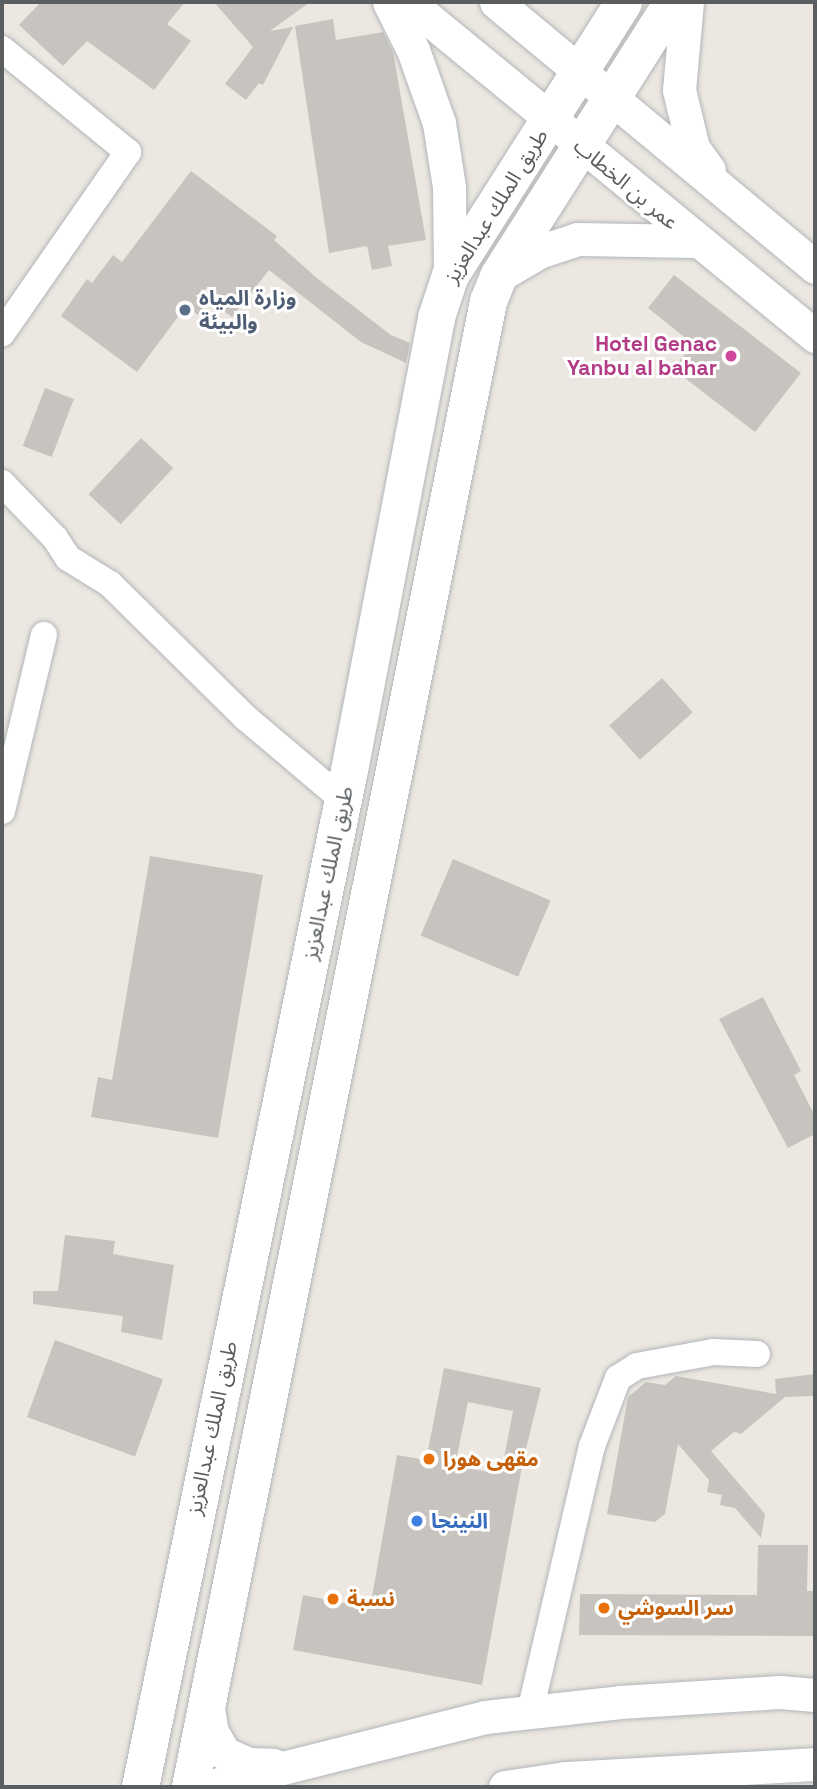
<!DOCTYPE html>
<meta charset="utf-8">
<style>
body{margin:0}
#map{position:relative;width:817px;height:1789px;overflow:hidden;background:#ece8e1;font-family:"Space Grotesk","Noto Sans Arabic",sans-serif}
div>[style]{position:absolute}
.building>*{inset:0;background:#c7c3be;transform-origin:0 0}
.roads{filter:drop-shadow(0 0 2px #b2b5b8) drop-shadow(0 0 2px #b2b5b8)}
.minor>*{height:26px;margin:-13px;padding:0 13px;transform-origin:13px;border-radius:13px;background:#fff}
.tertiary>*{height:33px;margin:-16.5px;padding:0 16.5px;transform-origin:16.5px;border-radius:16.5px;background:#fff}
.secondary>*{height:37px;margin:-18.5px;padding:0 18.5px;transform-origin:18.5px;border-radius:18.5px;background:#fff}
.dots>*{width:19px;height:19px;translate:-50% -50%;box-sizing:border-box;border:4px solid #fff;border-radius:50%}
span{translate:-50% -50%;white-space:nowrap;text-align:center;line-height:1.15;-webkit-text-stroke:6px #fff;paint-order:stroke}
.street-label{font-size:21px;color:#5a5e61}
.service-label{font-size:21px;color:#4e5e75;font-weight:700}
.left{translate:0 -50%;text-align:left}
.hotel-label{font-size:21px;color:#b23c85;font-weight:700}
.right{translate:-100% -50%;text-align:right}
.food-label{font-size:21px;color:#c56008;font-weight:700}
.shop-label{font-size:21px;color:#366cbe;font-weight:700}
.frame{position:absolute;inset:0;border:4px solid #5a5e61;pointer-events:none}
</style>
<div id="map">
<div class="building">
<div style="clip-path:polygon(41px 2px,185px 2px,167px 24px,191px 41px,154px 90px,87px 41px,63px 66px,19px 25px)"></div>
<div style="clip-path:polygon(214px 2px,310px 2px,270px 31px,293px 27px,263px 85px,259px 83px,246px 100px,225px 84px,253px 47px)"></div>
<div style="clip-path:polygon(333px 19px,336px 40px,383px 32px,393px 52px,426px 240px,388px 246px,392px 266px,372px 270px,367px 246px,329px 253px,295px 26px)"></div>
<div style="clip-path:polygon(191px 171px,277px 236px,274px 240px,318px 279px,391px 335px,410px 343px,406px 363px,361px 342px,269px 270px,232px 317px,209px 300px,198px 315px,186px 306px,137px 372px,61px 316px,87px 279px,92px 283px,113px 255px,122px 262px)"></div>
<div style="clip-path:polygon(674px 275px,801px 373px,755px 432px,673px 369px,693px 344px,648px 308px)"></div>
<div style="left:45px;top:388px;width:31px;height:62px;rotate:21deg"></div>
<div style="left:141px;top:438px;width:44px;height:77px;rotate:43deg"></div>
<div style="left:662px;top:678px;width:46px;height:71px;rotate:48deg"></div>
<div style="clip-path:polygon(150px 856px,263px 875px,218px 1138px,91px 1117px,98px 1077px,112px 1080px)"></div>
<div style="left:453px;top:859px;width:106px;height:83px;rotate:23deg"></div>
<div style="clip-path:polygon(763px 997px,801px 1071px,794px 1075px,815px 1116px,815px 1134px,788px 1148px,719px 1019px)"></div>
<div style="clip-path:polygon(65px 1235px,115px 1241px,113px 1254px,174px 1265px,162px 1340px,121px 1332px,123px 1316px,33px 1304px,33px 1291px,58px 1291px)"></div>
<div style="left:55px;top:1340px;width:115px;height:82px;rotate:20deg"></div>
<div style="clip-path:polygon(evenodd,444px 1368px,541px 1388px,523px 1461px,482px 1685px,293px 1650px,303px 1595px,370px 1608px,397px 1455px,426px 1460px,444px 1368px,468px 1402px,513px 1411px,501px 1474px,455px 1466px,468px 1402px)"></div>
<div style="clip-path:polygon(815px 1374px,815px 1396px,785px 1397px,741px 1434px,734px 1432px,711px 1451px,765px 1514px,761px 1538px,735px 1508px,720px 1505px,722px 1495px,707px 1492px,709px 1480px,678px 1444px,665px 1514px,655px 1522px,607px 1514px,628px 1397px,646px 1382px,665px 1385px,676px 1376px,776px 1394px,775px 1379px)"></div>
<div style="clip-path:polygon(758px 1545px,808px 1545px,807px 1591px,815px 1591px,815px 1636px,579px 1635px,580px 1594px,757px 1595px)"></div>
</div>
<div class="roads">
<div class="minor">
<div style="left:2px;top:49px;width:163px;rotate:39.3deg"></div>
<div style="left:128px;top:152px;width:221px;rotate:124.8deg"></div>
<div style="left:2px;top:483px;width:76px;rotate:46.1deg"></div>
<div style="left:55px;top:538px;width:24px;rotate:57deg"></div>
<div style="left:68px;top:558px;width:49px;rotate:31.8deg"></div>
<div style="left:110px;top:584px;width:191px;rotate:44.6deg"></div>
<div style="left:246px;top:718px;width:127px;rotate:40.2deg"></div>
<div style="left:2px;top:811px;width:181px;rotate:-76.6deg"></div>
<div style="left:530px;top:1712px;width:273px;rotate:-76.9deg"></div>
<div style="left:592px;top:1446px;width:73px;rotate:-69.1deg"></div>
<div style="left:618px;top:1378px;width:22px;rotate:-32deg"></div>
<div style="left:637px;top:1366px;width:77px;rotate:-10.4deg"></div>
<div style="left:713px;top:1352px;width:44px;rotate:2.6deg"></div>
</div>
<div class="tertiary">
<div style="left:389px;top:2px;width:54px;rotate:63.4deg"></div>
<div style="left:413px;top:50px;width:77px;rotate:70.4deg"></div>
<div style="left:439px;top:123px;width:65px;rotate:81.1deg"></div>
<div style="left:449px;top:187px;width:88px;rotate:89.3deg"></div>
<div style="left:408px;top:2px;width:527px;rotate:39.37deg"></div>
<div style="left:496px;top:2px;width:415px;rotate:39.7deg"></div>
<div style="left:687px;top:2px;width:88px;rotate:95.2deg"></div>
<div style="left:679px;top:90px;width:60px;rotate:76.4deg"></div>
<div style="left:693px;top:148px;width:27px;rotate:54deg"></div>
<div style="left:498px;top:276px;width:50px;rotate:-30.2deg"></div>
<div style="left:541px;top:251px;width:38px;rotate:-18deg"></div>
<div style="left:577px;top:239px;width:118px;rotate:1deg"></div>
<div style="left:207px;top:1702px;width:30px;rotate:81deg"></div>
<div style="left:212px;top:1732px;width:24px;rotate:60deg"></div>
<div style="left:224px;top:1753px;width:27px;rotate:24deg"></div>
<div style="left:249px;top:1764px;width:24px;rotate:2deg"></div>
<div style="left:207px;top:1787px;width:287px;rotate:-14.1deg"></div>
<div style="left:485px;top:1717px;width:136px;rotate:-6.3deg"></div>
<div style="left:620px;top:1702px;width:160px;rotate:-3.6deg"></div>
<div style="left:780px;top:1692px;width:35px;rotate:5deg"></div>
<div style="left:505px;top:1787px;width:61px;rotate:-8.5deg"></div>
<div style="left:565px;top:1778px;width:250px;rotate:-3.2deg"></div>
</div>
<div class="secondary">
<div style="left:140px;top:1787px;width:1038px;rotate:-78.39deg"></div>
<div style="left:349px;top:770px;width:461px;rotate:-79.1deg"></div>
<div style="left:436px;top:317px;width:44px;rotate:-71.6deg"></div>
<div style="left:450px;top:275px;width:323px;rotate:-57.6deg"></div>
<div style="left:190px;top:1787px;width:1516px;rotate:-78.66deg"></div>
<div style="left:488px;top:301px;width:27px;rotate:-68deg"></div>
<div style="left:498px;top:276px;width:325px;rotate:-57.6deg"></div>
</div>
</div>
<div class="dots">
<div style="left:185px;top:310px;background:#5c6f8a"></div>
<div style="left:731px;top:356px;background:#d1479c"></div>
<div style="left:429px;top:1459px;background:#e8710a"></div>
<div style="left:417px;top:1521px;background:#3f7fe0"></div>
<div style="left:333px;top:1599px;background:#e8710a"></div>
<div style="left:604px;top:1608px;background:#e8710a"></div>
</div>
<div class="street-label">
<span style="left:626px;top:184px;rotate:40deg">عمر بن الخطاب</span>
<span style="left:496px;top:206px;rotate:-58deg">طريق الملك عبدالعزيز</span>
<span style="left:328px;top:873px;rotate:-78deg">طريق الملك عبدالعزيز</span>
<span style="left:212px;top:1428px;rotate:-78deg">طريق الملك عبدالعزيز</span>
</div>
<div class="service-label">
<span class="left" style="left:199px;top:310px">وزارة المياه<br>والبيئة</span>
</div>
<div class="hotel-label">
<span class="right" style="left:717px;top:356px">Hotel Genac<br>Yanbu al bahar</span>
</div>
<div class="food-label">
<span class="left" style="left:443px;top:1459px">مقهى هورا</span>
<span class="left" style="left:347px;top:1599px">نسبة</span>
<span class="left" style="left:618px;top:1608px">سر السوشي</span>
</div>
<div class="shop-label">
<span class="left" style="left:431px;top:1521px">النينجا</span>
</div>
<div class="frame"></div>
</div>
